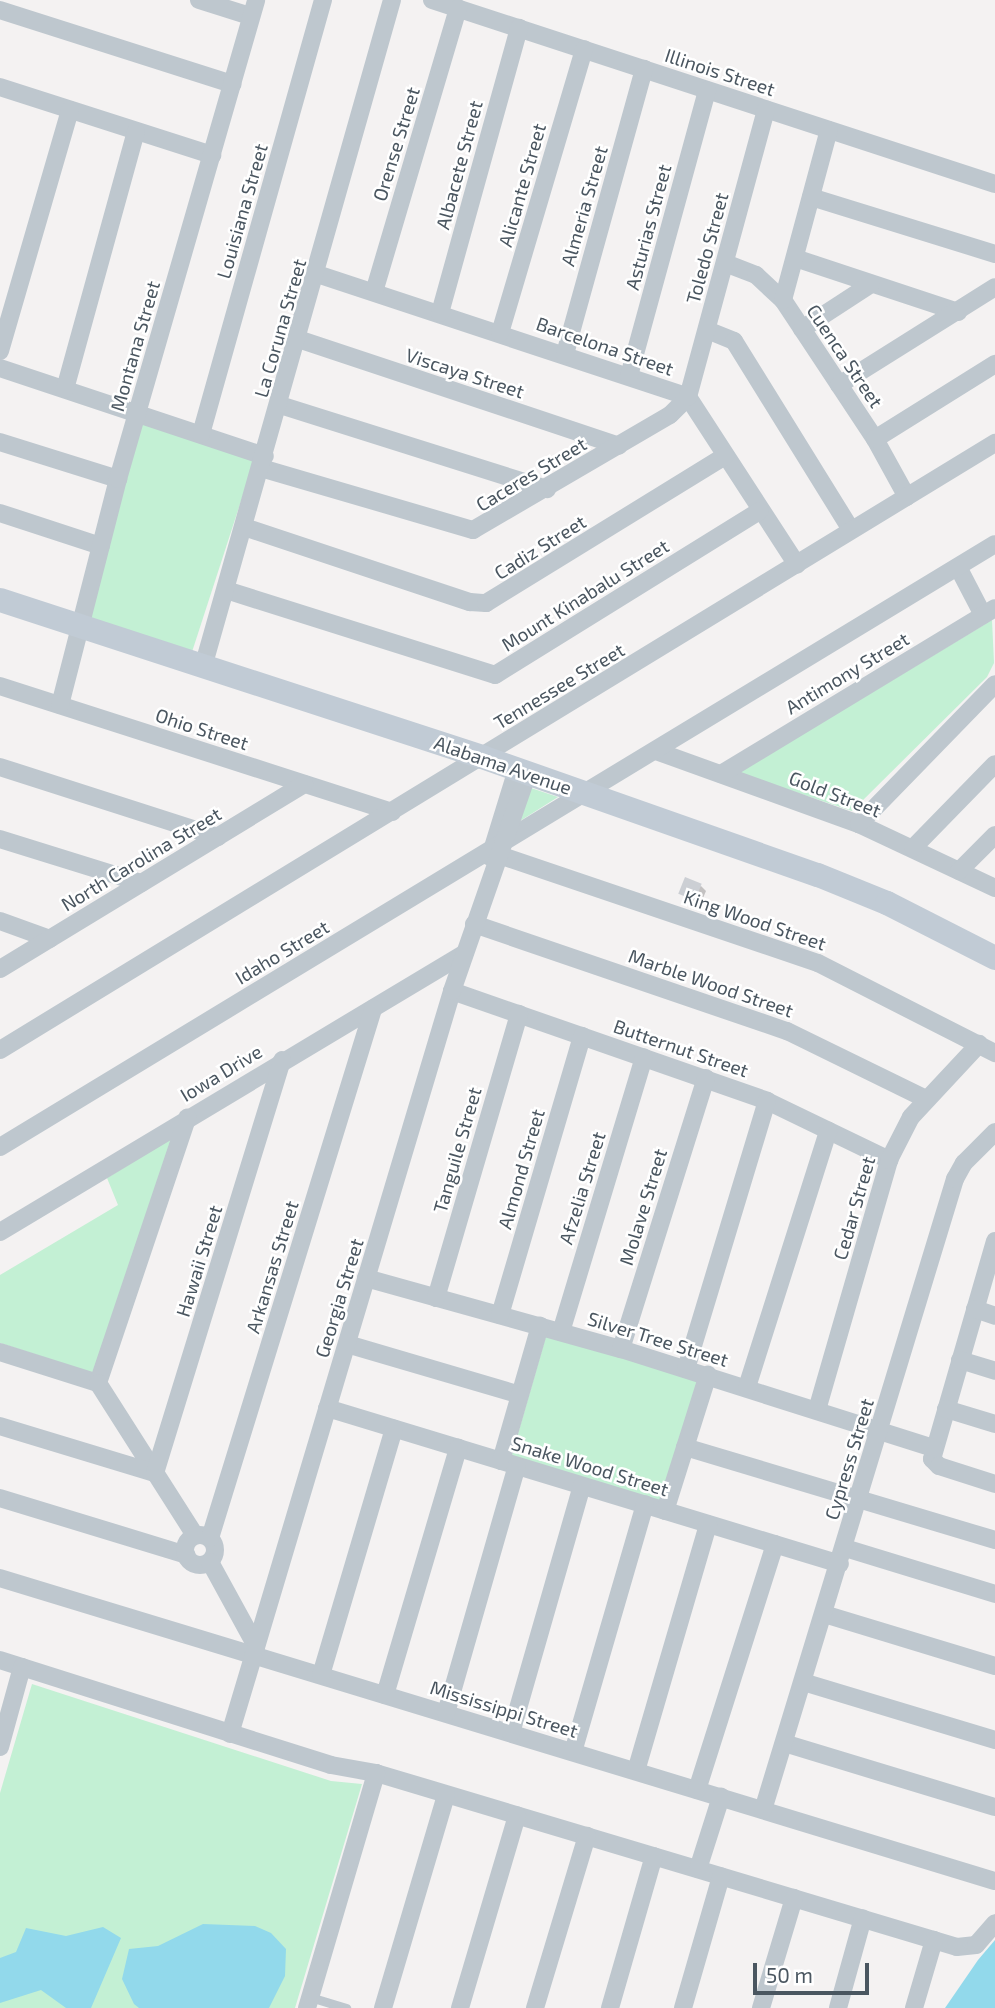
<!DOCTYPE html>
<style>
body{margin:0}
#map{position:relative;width:995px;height:2008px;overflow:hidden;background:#f4f2f2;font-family:"Exo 2",sans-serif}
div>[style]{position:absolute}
.green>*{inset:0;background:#c3f0d4;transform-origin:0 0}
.water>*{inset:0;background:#92d9eb}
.shadow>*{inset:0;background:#0003}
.building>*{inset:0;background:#cccfd4;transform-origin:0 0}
.lane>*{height:9px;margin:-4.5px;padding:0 4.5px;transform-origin:4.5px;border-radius:4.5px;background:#bec7ce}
.street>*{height:18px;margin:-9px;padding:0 9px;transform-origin:9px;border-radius:9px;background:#bec7ce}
.street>.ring{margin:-9px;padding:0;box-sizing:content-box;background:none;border:18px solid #bec7ce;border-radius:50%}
.secondary>*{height:24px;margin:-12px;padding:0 12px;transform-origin:12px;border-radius:12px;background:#c1cbd5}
span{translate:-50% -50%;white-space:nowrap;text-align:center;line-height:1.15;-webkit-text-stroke:5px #fff;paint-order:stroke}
.street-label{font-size:19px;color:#4a5660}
.scale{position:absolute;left:753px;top:1963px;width:116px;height:32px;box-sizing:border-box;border:4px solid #4a5660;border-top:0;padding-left:9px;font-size:21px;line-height:24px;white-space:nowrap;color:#4a5660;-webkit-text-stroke:5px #fff;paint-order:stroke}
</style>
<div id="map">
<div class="green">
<div style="left:138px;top:420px;width:123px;height:206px;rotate:18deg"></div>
<div style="clip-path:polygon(992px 620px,994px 663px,987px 677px,852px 811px,738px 773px)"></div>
<div style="clip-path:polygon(531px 788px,558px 797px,520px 821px)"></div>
<div style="clip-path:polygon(174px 1136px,93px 1373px,0 1343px,0 1275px,118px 1205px,107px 1178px)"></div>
<div style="left:546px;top:1336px;width:158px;height:127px;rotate:16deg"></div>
<div style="clip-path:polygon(32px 1684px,331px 1781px,362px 1784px,295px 2008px,0 2008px,0 1793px)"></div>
</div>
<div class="water">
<div style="clip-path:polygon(203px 1924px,255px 1926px,271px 1933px,286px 1949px,285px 1976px,269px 2008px,139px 2008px,134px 2004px,122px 1979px,129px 1949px,158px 1946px)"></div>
<div style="clip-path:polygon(103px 1927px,121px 1938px,91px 2008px,66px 2008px,41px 1990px,0 2003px,0 1958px,16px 1952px,26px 1928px,66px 1936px)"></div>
<div style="clip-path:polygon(995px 1940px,995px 2008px,945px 2008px,978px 1960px)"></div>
</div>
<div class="shadow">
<div style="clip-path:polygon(701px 886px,706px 891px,700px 905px,681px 894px)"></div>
</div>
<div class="building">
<div style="left:685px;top:877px;width:18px;height:18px;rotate:22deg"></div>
</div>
<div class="lane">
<div style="left:310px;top:1997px;width:38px;rotate:17deg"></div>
</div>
<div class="street">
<div style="left:199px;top:0;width:53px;rotate:17.4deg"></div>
<div style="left:432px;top:0;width:592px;rotate:18.1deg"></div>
<div style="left:0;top:10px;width:244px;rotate:17.7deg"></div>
<div style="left:0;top:87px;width:223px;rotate:17.8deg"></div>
<div style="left:811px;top:197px;width:193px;rotate:17.2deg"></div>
<div style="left:795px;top:258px;width:172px;rotate:18.3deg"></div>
<div style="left:725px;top:263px;width:33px;rotate:21deg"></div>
<div style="left:756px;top:275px;width:37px;rotate:43deg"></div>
<div style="left:783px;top:300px;width:167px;rotate:56.5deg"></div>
<div style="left:875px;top:439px;width:66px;rotate:61.1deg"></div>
<div style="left:317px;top:274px;width:391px;rotate:18.3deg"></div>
<div style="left:688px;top:397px;width:200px;rotate:57deg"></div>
<div style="left:374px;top:292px;width:296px;rotate:-73.5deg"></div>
<div style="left:783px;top:300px;width:176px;rotate:-74.9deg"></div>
<div style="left:440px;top:313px;width:296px;rotate:-74.5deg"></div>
<div style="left:802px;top:329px;width:82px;rotate:-33.1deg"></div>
<div style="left:707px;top:330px;width:29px;rotate:22deg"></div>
<div style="left:734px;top:341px;width:222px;rotate:58.2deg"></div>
<div style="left:500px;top:333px;width:296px;rotate:-73.5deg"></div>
<div style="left:298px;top:339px;width:338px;rotate:18.4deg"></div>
<div style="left:0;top:351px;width:251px;rotate:-73.8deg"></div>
<div style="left:565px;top:354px;width:296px;rotate:-74.5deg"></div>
<div style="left:0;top:368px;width:279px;rotate:18.4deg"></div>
<div style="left:629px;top:376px;width:296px;rotate:-74.7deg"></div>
<div style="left:839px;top:385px;width:184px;rotate:-32.1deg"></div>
<div style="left:65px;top:389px;width:267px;rotate:-74.6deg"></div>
<div style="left:280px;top:405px;width:280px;rotate:17.5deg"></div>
<div style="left:201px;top:434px;width:451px;rotate:-74.3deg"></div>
<div style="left:875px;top:439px;width:142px;rotate:-32deg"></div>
<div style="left:0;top:442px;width:124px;rotate:17.4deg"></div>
<div style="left:261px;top:468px;width:221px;rotate:16.3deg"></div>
<div style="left:473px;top:530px;width:228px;rotate:-30.3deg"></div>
<div style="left:670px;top:415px;width:25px;rotate:-45deg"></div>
<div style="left:688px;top:397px;width:298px;rotate:-74.8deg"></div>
<div style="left:0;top:513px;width:106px;rotate:18.1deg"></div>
<div style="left:244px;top:527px;width:238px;rotate:18.4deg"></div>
<div style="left:470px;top:602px;width:16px;rotate:4deg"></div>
<div style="left:486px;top:603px;width:281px;rotate:-31.6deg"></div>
<div style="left:958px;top:567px;width:54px;rotate:62.5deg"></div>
<div style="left:226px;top:590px;width:282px;rotate:17.5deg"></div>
<div style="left:495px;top:675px;width:311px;rotate:-31.8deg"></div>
<div style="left:203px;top:667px;width:693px;rotate:-74.18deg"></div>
<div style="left:0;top:686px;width:412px;rotate:17.8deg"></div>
<div style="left:60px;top:705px;width:233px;rotate:-75.6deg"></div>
<div style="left:118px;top:479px;width:498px;rotate:-73.9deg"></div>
<div style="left:656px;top:751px;width:216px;rotate:19.8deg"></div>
<div style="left:859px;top:824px;width:150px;rotate:25.2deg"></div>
<div style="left:0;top:767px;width:229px;rotate:17.8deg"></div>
<div style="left:721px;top:774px;width:320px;rotate:-31.2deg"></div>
<div style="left:859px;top:824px;width:195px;rotate:-45.8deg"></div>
<div style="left:0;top:839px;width:148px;rotate:17.3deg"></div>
<div style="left:913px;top:848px;width:117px;rotate:-45.7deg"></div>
<div style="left:490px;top:852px;width:346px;rotate:18.7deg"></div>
<div style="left:818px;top:963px;width:199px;rotate:27deg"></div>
<div style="left:490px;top:857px;width:92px;rotate:-72.9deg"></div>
<div style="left:959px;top:871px;width:51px;rotate:-45deg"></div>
<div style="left:0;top:921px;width:53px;rotate:19.8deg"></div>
<div style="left:474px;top:924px;width:331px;rotate:18.9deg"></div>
<div style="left:787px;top:1031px;width:155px;rotate:26.1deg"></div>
<div style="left:0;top:969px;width:356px;rotate:-31.3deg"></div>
<div style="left:452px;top:991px;width:334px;rotate:19.2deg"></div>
<div style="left:767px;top:1101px;width:136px;rotate:25.8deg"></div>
<div style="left:0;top:1050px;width:1166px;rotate:-31.39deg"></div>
<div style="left:0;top:1147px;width:1163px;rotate:-31.22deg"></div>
<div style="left:0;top:1232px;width:542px;rotate:-30.96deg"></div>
<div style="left:995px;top:1241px;width:227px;rotate:106.1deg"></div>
<div style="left:932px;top:1459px;width:10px;rotate:45deg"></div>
<div style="left:939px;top:1466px;width:59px;rotate:17.8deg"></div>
<div style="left:366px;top:1278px;width:265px;rotate:15.6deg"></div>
<div style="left:621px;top:1349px;width:328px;rotate:17.6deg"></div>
<div style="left:436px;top:1298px;width:296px;rotate:-73.7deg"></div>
<div style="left:975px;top:1309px;width:21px;rotate:19deg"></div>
<div style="left:500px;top:1315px;width:291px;rotate:-73.6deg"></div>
<div style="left:561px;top:1332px;width:287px;rotate:-73.2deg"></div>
<div style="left:347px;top:1344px;width:180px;rotate:16.4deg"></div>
<div style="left:621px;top:1349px;width:284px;rotate:-72.6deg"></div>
<div style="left:0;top:1352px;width:103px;rotate:17.6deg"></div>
<div style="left:960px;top:1360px;width:37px;rotate:17deg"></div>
<div style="left:686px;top:1369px;width:280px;rotate:-73.2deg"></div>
<div style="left:98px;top:1383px;width:280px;rotate:-71.4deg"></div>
<div style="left:98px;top:1383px;width:180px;rotate:57.5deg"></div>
<div style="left:747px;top:1387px;width:269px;rotate:-72.4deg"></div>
<div style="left:327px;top:1408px;width:536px;rotate:16.91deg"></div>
<div style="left:946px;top:1409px;width:51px;rotate:17deg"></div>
<div style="left:817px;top:1410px;width:260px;rotate:-73.9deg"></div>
<div style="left:889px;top:1160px;width:48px;rotate:-62.9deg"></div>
<div style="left:911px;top:1117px;width:100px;rotate:-47deg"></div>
<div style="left:0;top:1426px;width:162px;rotate:16.9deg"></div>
<div style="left:155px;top:1473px;width:432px;rotate:-72.9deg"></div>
<div style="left:685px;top:1447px;width:324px;rotate:16.7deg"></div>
<div style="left:501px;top:1461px;width:141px;rotate:-73.9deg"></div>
<div style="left:0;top:1498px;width:195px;rotate:17deg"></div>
<div style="left:665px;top:1511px;width:143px;rotate:-72.5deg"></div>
<div class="ring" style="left:185px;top:1535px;width:12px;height:12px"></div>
<div style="left:210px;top:1538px;width:554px;rotate:-72.87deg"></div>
<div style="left:845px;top:1548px;width:157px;rotate:17deg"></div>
<div style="left:210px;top:1562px;width:96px;rotate:61.3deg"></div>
<div style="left:0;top:1578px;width:1040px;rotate:16.94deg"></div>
<div style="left:824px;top:1614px;width:179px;rotate:16.9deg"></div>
<div style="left:0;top:1660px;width:347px;rotate:17.6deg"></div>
<div style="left:331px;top:1765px;width:46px;rotate:10.1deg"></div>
<div style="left:376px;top:1773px;width:606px;rotate:16.67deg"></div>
<div style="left:957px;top:1947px;width:19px;rotate:-6deg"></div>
<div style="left:976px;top:1945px;width:29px;rotate:-49deg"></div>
<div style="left:321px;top:1675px;width:257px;rotate:-73.5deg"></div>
<div style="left:803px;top:1682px;width:201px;rotate:16.8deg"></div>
<div style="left:385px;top:1695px;width:258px;rotate:-73.5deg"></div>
<div style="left:446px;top:1713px;width:257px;rotate:-74deg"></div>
<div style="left:511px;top:1733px;width:257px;rotate:-74deg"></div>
<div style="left:230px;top:1734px;width:775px;rotate:-73.36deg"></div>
<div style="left:452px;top:991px;width:231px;rotate:-70.8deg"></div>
<div style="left:784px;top:1743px;width:220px;rotate:16.9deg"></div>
<div style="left:0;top:1747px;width:83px;rotate:-74.6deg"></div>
<div style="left:573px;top:1752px;width:258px;rotate:-73.8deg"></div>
<div style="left:636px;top:1771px;width:257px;rotate:-73.7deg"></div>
<div style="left:697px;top:1790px;width:258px;rotate:-72.4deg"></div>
<div style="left:763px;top:1810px;width:660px;rotate:-73.08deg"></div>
<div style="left:955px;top:1179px;width:18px;rotate:-61deg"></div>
<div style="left:964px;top:1163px;width:44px;rotate:-45deg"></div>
<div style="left:698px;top:1869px;width:76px;rotate:-72.3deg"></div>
<div style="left:307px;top:2008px;width:245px;rotate:-73.6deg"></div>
<div style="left:383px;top:2008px;width:222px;rotate:-73.5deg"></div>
<div style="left:460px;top:2008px;width:201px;rotate:-73.5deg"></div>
<div style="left:535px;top:2008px;width:180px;rotate:-73.2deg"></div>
<div style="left:610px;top:2008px;width:158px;rotate:-73.9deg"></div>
<div style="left:683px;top:2008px;width:137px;rotate:-73.9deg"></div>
<div style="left:761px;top:2008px;width:115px;rotate:-73.3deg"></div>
<div style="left:838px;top:2008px;width:93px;rotate:-74.5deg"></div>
<div style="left:914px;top:2008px;width:71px;rotate:-73.6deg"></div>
</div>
<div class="secondary">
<div style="left:0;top:600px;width:507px;rotate:18.04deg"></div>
<div style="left:482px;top:757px;width:356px;rotate:19.4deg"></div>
<div style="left:818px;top:875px;width:74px;rotate:22.1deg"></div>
<div style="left:887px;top:903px;width:121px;rotate:27deg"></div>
</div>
<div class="street-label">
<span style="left:720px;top:72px;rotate:18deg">Illinois Street</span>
<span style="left:396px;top:144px;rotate:-73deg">Orense Street</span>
<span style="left:459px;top:165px;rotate:-75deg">Albacete Street</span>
<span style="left:522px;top:185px;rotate:-74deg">Alicante Street</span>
<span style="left:584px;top:206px;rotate:-74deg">Almeria Street</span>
<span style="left:242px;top:211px;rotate:-74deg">Louisiana Street</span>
<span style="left:648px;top:227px;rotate:-75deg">Asturias Street</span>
<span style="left:707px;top:248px;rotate:-75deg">Toledo Street</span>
<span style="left:280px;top:328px;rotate:-74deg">La Coruna Street</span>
<span style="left:135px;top:346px;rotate:-74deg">Montana Street</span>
<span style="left:605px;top:346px;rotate:19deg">Barcelona Street</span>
<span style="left:845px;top:356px;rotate:56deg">Cuenca Street</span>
<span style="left:465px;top:373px;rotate:18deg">Viscaya Street</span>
<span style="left:531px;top:474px;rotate:-31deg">Caceres Street</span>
<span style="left:540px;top:547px;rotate:-32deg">Cadiz Street</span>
<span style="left:585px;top:595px;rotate:-32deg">Mount Kinabalu Street</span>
<span style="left:847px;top:673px;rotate:-31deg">Antimony Street</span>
<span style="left:559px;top:686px;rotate:-31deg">Tennessee Street</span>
<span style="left:202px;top:729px;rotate:18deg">Ohio Street</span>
<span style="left:503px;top:765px;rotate:19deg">Alabama Avenue</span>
<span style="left:835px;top:794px;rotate:21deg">Gold Street</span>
<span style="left:141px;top:859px;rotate:-31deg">North Carolina Street</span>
<span style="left:755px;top:920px;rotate:19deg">King Wood Street</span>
<span style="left:282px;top:952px;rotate:-31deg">Idaho Street</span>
<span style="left:711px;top:983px;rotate:19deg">Marble Wood Street</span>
<span style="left:681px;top:1048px;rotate:19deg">Butternut Street</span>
<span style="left:221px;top:1073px;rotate:-31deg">Iowa Drive</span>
<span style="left:457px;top:1150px;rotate:-74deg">Tanguile Street</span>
<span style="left:521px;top:1169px;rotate:-74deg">Almond Street</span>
<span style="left:582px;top:1188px;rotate:-73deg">Afzelia Street</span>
<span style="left:643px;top:1207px;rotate:-73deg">Molave Street</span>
<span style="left:854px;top:1208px;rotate:-74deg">Cedar Street</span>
<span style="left:199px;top:1261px;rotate:-73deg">Hawaii Street</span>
<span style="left:272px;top:1267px;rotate:-73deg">Arkansas Street</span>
<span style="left:339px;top:1298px;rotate:-73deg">Georgia Street</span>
<span style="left:658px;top:1339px;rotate:17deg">Silver Tree Street</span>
<span style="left:849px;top:1459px;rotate:-73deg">Cypress Street</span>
<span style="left:590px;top:1466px;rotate:17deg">Snake Wood Street</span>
<span style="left:504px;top:1709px;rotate:17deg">Mississippi Street</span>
</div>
<div class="scale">50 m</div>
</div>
